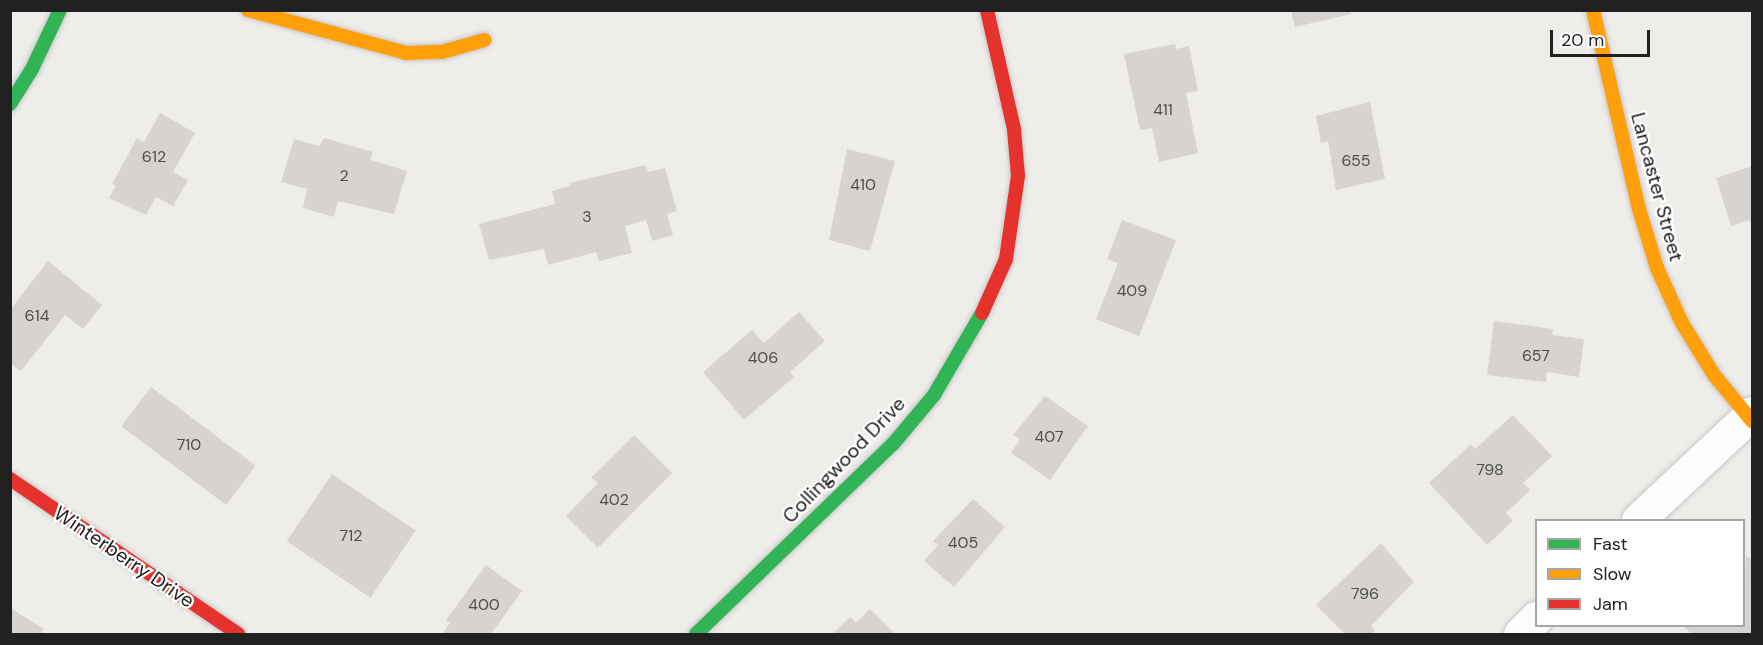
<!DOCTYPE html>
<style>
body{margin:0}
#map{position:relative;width:1763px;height:645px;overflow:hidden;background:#efedea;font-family:"DM Sans",sans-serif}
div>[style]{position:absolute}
.building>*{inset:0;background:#d6d3d1;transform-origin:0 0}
.roads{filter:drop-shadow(0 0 2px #c8c7c6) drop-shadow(0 0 2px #c8c7c6)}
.street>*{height:33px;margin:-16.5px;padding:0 16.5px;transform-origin:16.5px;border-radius:16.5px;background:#fdfcfc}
.fast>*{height:14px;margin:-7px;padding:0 7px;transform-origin:7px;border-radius:7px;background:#30b455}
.slow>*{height:14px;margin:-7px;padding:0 7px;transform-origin:7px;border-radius:7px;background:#ff9f0a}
.jam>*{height:14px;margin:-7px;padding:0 7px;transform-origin:7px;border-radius:7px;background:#e5322d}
span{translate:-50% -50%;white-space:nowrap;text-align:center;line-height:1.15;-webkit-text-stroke:4.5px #fff;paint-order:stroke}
.number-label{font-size:16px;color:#4e4e4d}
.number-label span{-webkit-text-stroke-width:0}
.street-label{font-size:20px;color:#212121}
.frame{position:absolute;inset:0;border:12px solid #212121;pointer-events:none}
.legend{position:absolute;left:1535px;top:519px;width:210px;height:108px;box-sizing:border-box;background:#fff;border:2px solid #a6a6a6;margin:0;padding:8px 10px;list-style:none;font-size:18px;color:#212121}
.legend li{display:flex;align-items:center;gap:12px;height:30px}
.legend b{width:30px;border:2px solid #a6a6a6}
.scale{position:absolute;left:1550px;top:30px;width:100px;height:27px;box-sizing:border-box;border:3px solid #212121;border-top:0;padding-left:8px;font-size:18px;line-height:21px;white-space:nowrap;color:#212121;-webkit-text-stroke:4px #fff;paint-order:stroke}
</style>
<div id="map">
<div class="building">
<div style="clip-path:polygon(1291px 10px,1350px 10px,1351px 14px,1295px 27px)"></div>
<div style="clip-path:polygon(1175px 44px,1176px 49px,1189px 46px,1198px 91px,1186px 93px,1198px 153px,1159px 162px,1152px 128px,1140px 130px,1124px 54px)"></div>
<div style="clip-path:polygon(1370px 102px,1385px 179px,1336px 190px,1328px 141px,1321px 143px,1316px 116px)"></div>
<div style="clip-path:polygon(160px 113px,195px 133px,173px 172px,188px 180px,173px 206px,156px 197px,146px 215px,109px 198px,116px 186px,112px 184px,137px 138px,144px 142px)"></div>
<div style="clip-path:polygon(324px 138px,373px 152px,370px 160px,407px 171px,394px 214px,338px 201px,334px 217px,303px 208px,307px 189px,281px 182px,294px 139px,319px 146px)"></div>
<div style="clip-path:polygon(847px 149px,895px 161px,870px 251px,829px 240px)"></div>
<div style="clip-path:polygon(646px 165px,648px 172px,665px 168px,677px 211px,667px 214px,673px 235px,652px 241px,646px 220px,625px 226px,632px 253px,599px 261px,596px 252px,548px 265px,544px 249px,489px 260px,479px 224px,555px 204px,552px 191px,570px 186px,569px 183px)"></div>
<div style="clip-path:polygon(1752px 166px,1752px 225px,1749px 220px,1731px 226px,1716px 178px)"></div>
<div style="clip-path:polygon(1122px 220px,1176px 240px,1139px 336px,1096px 319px,1118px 263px,1107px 259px)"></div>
<div style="clip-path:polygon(48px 261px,102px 305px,83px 329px,65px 315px,21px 371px,10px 363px,10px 310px)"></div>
<div style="clip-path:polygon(799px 312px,825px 341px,790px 372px,794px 377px,744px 420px,703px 372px,752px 330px,764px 343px)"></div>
<div style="clip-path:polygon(1494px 321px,1553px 329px,1552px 335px,1584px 339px,1579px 377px,1547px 372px,1546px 382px,1487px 375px)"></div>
<div style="left:151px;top:387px;width:131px;height:49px;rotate:37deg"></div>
<div style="clip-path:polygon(1045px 396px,1088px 426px,1050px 480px,1011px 453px,1020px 439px,1013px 435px)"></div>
<div style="clip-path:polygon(1513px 415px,1552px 456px,1523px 483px,1530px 490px,1506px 513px,1513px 521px,1487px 545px,1429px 483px,1471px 444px,1475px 449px)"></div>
<div style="clip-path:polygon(634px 435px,672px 473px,598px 548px,566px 516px,598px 483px,591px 478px)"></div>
<div style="left:332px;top:474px;width:101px;height:81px;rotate:34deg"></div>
<div style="clip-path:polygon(973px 499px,1005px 527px,954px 587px,924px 561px,938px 545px,933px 541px)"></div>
<div style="clip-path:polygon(1381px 543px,1414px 582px,1371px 626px,1375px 631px,1372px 634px,1345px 634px,1316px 605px)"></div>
<div style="clip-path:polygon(1746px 555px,1752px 561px,1752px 634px,1692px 634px,1683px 626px,1744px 626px)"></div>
<div style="clip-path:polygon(486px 565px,522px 591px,491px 634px,442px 634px,450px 623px,446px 620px)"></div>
<div style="clip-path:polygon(10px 608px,44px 629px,41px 634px,10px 634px)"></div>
<div style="clip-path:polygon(870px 609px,895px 634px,832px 634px,850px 617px,856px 623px)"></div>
</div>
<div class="roads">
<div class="street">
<div style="left:1638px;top:520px;width:156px;rotate:-43.2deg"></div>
<div style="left:1520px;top:634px;width:23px;rotate:-45deg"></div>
</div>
<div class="fast">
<div style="left:10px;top:104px;width:39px;rotate:-58deg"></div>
<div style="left:31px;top:71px;width:68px;rotate:-64.6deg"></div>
<div style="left:696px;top:634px;width:274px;rotate:-44deg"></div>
<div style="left:893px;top:444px;width:64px;rotate:-50.1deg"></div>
<div style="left:934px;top:395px;width:95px;rotate:-59.7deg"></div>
</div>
<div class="slow">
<div style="left:248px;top:10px;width:164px;rotate:15.2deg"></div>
<div style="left:406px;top:53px;width:36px;rotate:-2deg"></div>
<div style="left:442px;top:52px;width:44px;rotate:-15.9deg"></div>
<div style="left:1593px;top:10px;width:204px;rotate:77deg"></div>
<div style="left:1639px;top:209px;width:62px;rotate:73deg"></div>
<div style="left:1657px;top:268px;width:60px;rotate:65.6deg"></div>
<div style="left:1682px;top:323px;width:61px;rotate:58.4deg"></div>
<div style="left:1714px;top:375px;width:60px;rotate:50.4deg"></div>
</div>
<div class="jam">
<div style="left:982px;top:313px;width:59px;rotate:-66deg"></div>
<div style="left:1006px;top:259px;width:84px;rotate:-81.8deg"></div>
<div style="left:1018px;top:176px;width:47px;rotate:-94.9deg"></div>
<div style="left:1014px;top:129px;width:122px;rotate:-102.8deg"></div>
<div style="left:10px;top:479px;width:276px;rotate:34.2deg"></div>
</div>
</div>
<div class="number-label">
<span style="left:1163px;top:110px">411</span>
<span style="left:154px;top:157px">612</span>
<span style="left:1356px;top:161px">655</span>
<span style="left:344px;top:176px">2</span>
<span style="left:863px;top:185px">410</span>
<span style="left:587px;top:217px">3</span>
<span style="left:1132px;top:291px">409</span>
<span style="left:37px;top:316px">614</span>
<span style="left:1536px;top:356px">657</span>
<span style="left:763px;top:358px">406</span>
<span style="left:1049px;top:437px">407</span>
<span style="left:189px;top:445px">710</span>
<span style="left:1490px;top:470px">798</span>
<span style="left:614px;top:500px">402</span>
<span style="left:351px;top:536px">712</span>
<span style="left:963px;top:543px">405</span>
<span style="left:1365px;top:594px">796</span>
<span style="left:484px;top:605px">400</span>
</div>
<div class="street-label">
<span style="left:1657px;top:187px;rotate:75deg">Lancaster Street</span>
<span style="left:844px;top:460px;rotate:-46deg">Collingwood Drive</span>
<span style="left:124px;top:557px;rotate:34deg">Winterberry Drive</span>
</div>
<div class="frame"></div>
<ul class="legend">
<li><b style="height:8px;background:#30b455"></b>Fast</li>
<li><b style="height:8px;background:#ff9f0a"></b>Slow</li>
<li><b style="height:8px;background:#e5322d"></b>Jam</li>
</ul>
<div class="scale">20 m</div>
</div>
